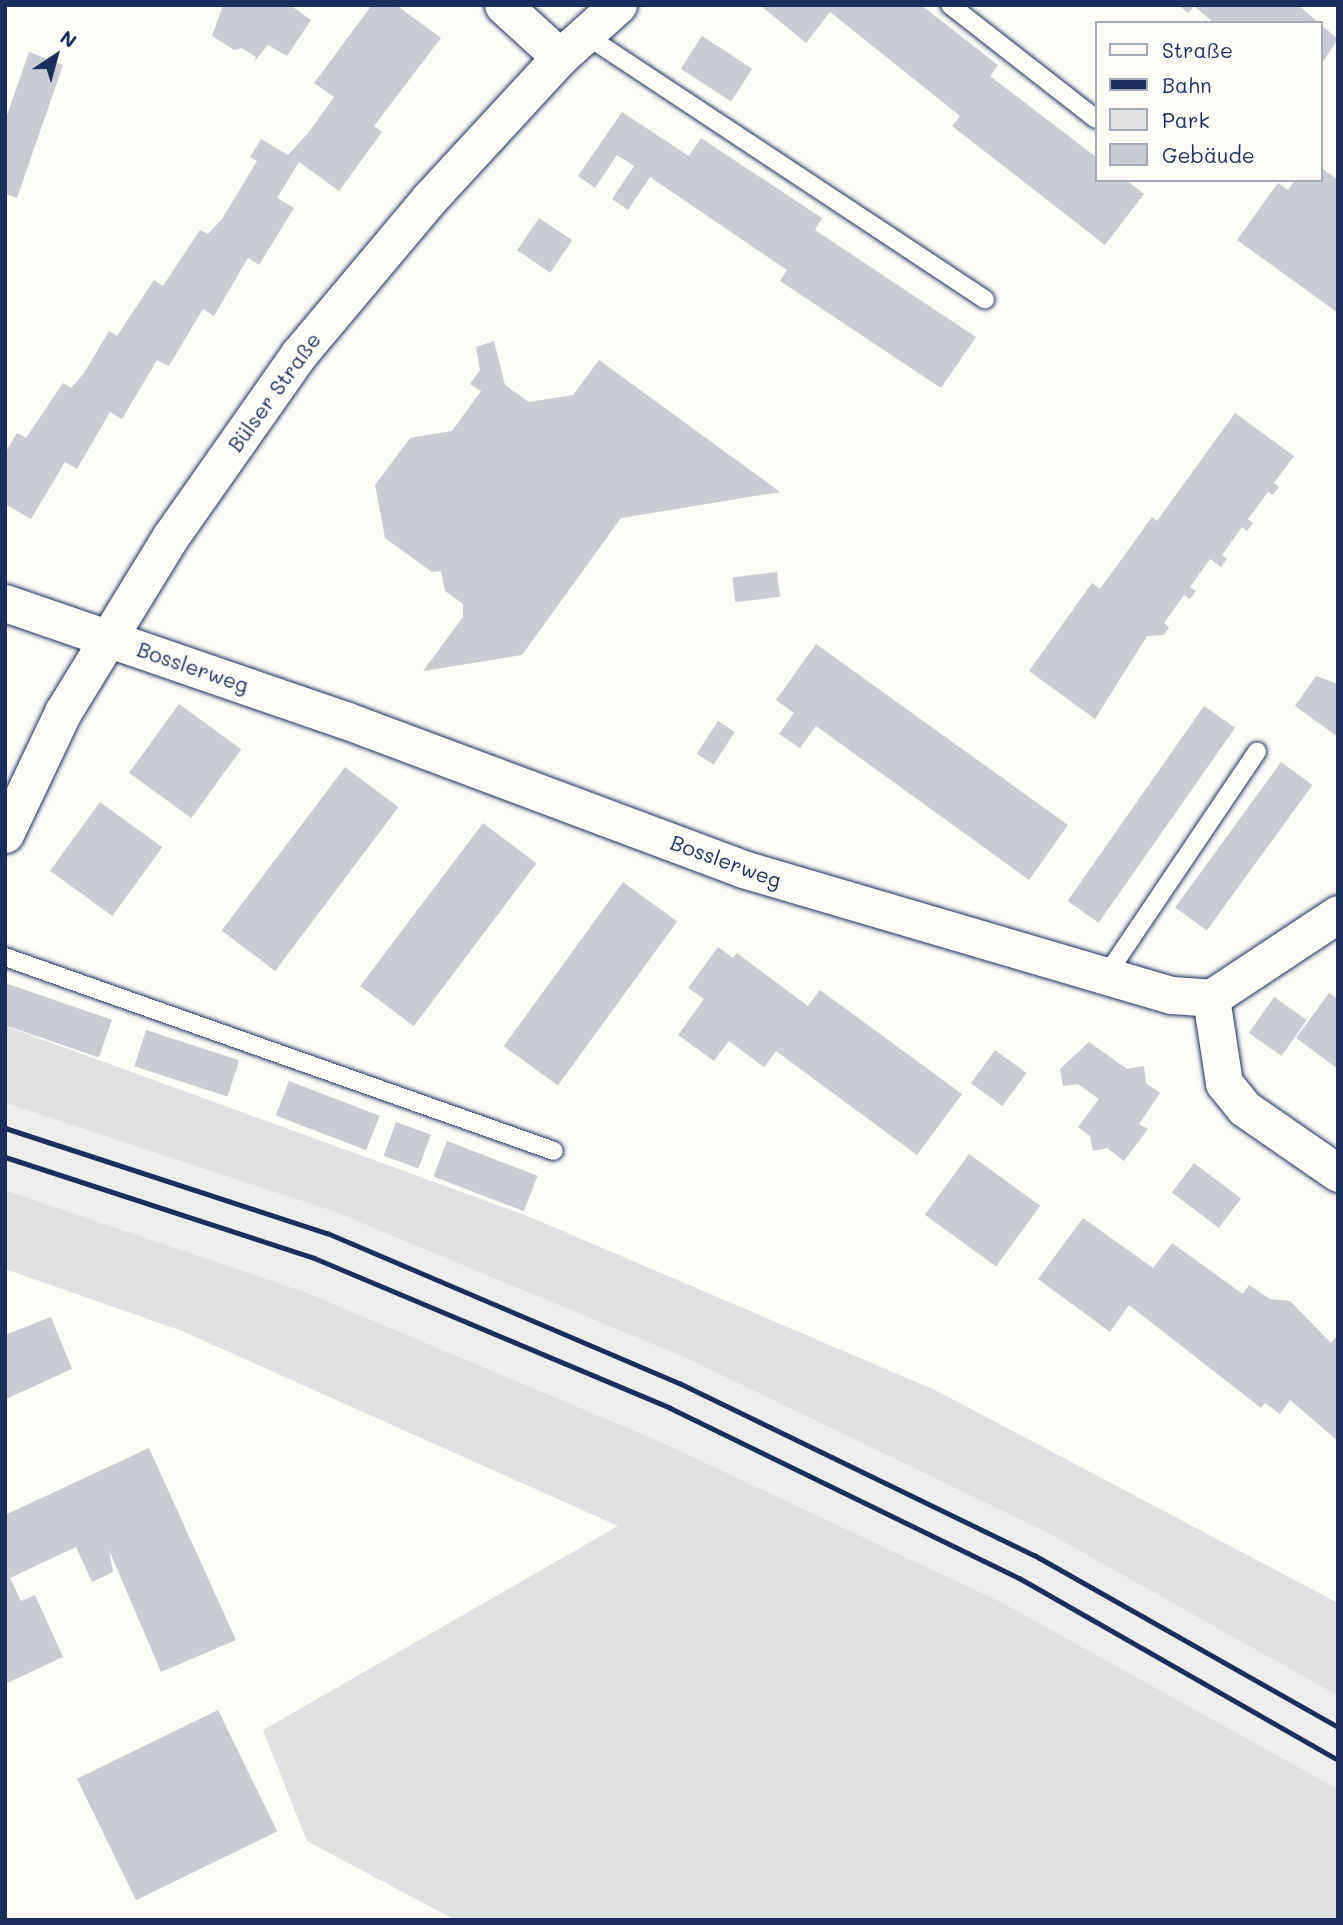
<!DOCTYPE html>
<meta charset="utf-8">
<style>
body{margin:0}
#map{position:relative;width:1343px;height:1925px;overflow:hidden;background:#fdfcf7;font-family:Mali,sans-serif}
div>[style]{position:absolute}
.built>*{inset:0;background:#edeeec}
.green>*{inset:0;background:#e0e1e3}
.building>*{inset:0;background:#c9ccd3;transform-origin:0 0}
.roads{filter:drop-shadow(0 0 2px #1b2f5e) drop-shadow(0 0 2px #1b2f5e)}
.service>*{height:18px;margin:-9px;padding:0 9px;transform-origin:9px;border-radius:9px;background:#fdfcf7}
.minor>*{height:37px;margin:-18.5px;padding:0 18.5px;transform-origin:18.5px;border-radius:18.5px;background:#fdfcf7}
.rail>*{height:5px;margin:-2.5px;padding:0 2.5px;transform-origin:2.5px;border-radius:2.5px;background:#1b2f5e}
span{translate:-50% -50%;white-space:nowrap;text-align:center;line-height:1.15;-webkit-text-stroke:5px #fdfcf7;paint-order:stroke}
.street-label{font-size:21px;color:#1b2f5e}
.frame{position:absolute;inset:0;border:7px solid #1b2f5e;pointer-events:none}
.legend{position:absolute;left:1095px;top:21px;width:228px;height:161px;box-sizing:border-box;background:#fdfcf7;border:2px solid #a3aaba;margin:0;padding:9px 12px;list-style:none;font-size:21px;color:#1b2f5e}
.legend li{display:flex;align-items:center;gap:14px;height:35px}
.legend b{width:35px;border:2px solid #a3aaba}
.north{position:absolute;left:21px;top:21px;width:70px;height:70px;-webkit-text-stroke:5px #fdfcf7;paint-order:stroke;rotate:36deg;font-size:19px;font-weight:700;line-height:28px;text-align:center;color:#1b2f5e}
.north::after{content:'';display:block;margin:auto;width:24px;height:32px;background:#1b2f5e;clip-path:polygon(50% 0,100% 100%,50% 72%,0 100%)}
</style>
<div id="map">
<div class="built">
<div style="clip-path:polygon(5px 1103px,335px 1212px,688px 1359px,1048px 1533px,1338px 1696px,1338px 1789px,1003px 1603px,659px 1441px,305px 1292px,5px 1190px)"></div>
</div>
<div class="green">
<div style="clip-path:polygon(5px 1026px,525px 1215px,935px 1390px,1338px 1603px,1338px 1696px,1048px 1533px,688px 1359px,335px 1212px,5px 1103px)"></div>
<div style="clip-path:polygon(5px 1190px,305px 1292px,659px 1441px,1003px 1603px,1338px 1789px,1338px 1920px,455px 1920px,307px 1841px,263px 1730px,618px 1526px,182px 1331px,5px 1269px)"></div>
</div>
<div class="building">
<div style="clip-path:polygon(223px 5px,290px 5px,311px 20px,287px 56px,268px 45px,254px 62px,256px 57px,242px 48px,234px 50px,212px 36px)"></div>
<div style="clip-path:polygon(372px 5px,396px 5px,441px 38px,374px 126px,382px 132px,366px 154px,339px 191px,299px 162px,277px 198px,294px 208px,259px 265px,248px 258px,214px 316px,203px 309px,169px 366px,157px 360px,122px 419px,110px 412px,77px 469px,65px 462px,31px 519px,5px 504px,5px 453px,17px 433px,26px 438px,63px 383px,71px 388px,84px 373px,109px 331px,117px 336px,154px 280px,163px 286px,200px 230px,208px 234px,222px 219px,257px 161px,250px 157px,261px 139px,288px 155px,309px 132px,334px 97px,314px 83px)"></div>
<div style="clip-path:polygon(760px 5px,921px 5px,998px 65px,990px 76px,1096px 157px,1096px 180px,1126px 180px,1144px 194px,1105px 245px,952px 126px,960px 116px,830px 12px,806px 43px)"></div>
<div style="clip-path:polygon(1178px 5px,1298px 5px,1319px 23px,1214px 23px,1194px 6px,1188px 13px)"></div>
<div style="clip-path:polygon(1320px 24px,1338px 39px,1320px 66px)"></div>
<div style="left:702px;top:36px;width:60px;height:39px;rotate:33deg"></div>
<div style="clip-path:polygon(29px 52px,63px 65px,17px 198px,5px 194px,5px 121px)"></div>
<div style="clip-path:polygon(622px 112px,689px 156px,701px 138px,822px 218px,815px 230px,976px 337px,941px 388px,780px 281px,787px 270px,650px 177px,628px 210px,612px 199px,634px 166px,617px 155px,595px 188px,578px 176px)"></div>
<div style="clip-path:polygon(1320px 167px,1338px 180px,1338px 313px,1237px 240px,1278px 183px,1288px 190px,1295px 180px,1320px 180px)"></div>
<div style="left:539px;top:218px;width:40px;height:39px;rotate:34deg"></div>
<div style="clip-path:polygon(494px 341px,505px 385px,529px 402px,573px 395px,599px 360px,780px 492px,621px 518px,522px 655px,423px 671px,463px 617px,463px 604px,445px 591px,441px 571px,432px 572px,385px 538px,375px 485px,410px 438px,452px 431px,481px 391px,470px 384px,480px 370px,476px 347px)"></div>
<div style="clip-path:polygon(1235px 413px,1294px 456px,1274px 483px,1279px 487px,1273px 495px,1268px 492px,1248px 519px,1253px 523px,1247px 531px,1242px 527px,1222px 555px,1227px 559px,1221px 567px,1210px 559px,1190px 587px,1196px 591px,1190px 599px,1184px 595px,1164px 623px,1169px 627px,1164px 635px,1147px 636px,1095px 719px,1029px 671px,1092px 583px,1100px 589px,1152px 517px,1157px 521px)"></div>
<div style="left:777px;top:572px;width:25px;height:45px;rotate:83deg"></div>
<div style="clip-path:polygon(816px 644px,1068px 825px,1029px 880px,816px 726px,800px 748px,779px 734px,794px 713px,776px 700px)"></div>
<div style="clip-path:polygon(1316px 676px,1338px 684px,1338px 737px,1295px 706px)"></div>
<div style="left:179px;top:704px;width:77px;height:85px;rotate:36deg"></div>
<div style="left:1204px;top:706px;width:38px;height:238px;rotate:35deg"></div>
<div style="left:718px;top:721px;width:20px;height:39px;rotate:33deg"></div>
<div style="left:1281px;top:762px;width:39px;height:180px;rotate:36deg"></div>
<div style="left:345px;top:767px;width:67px;height:205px;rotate:37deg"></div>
<div style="left:100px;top:802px;width:77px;height:85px;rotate:36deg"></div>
<div style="left:483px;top:823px;width:67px;height:204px;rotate:37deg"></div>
<div style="left:623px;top:882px;width:67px;height:203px;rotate:36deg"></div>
<div style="clip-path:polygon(718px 947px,733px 958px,737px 953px,808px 1006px,820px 990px,962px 1094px,917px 1155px,776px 1051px,764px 1067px,729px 1041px,714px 1061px,678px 1035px,704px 999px,688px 988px)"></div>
<div style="left:5px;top:983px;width:113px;height:40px;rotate:19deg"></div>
<div style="clip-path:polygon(1329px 993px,1338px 999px,1338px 1069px,1296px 1038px)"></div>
<div style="left:1274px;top:997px;width:40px;height:44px;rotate:35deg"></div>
<div style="left:146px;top:1030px;width:98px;height:38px;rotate:18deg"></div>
<div style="clip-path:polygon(1089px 1042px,1127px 1069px,1144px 1066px,1146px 1083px,1160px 1093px,1139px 1124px,1148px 1129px,1124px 1161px,1107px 1148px,1093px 1151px,1090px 1136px,1078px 1127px,1099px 1099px,1078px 1084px,1063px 1086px,1060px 1069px)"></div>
<div style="left:995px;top:1050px;width:39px;height:41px;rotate:36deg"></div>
<div style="left:289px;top:1081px;width:97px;height:37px;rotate:21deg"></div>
<div style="left:396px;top:1122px;width:37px;height:36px;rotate:20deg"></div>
<div style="left:447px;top:1141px;width:97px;height:38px;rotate:21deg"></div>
<div style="left:969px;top:1154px;width:88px;height:75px;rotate:36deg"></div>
<div style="left:1194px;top:1163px;width:59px;height:37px;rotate:37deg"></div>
<div style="clip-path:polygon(1083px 1218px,1153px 1268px,1172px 1243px,1243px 1294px,1249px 1285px,1270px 1299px,1290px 1301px,1331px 1343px,1338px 1334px,1338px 1441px,1290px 1400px,1280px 1414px,1265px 1403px,1261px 1408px,1129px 1305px,1110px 1332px,1038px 1279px)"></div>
<div style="clip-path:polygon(51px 1317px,72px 1369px,6px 1399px,5px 1335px)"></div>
<div style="clip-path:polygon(149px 1448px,236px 1640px,161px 1672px,109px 1550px,113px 1572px,92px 1582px,76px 1547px,10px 1578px,21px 1601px,35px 1595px,63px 1657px,5px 1684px,5px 1515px)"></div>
<div style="left:218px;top:1710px;width:135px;height:157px;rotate:64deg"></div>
</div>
<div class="roads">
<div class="service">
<div style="left:950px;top:5px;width:185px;rotate:38deg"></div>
<div style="left:584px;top:34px;width:481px;rotate:33.5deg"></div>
<div style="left:5px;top:957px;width:582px;rotate:19.46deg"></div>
<div style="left:1105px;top:977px;width:272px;rotate:-56deg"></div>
</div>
<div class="minor">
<div style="left:503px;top:5px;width:77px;rotate:42.4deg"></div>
<div style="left:5px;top:603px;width:360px;rotate:19deg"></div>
<div style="left:345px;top:720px;width:425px;rotate:20.5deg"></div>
<div style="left:743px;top:869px;width:447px;rotate:16.4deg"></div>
<div style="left:1172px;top:995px;width:39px;rotate:4deg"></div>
<div style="left:1211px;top:998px;width:152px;rotate:-33.5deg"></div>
<div style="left:5px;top:834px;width:135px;rotate:-64.6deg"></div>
<div style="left:63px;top:712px;width:206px;rotate:-58.5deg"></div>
<div style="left:171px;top:536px;width:223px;rotate:-54.9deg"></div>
<div style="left:299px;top:354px;width:202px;rotate:-50deg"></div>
<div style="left:429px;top:199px;width:193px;rotate:-47.3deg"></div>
<div style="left:560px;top:57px;width:78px;rotate:-41.9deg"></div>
<div style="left:1211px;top:998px;width:86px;rotate:81.3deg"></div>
<div style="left:1224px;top:1083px;width:32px;rotate:51deg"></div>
<div style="left:1244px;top:1108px;width:114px;rotate:34.7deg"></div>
</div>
</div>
<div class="rail">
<div style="left:5px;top:1128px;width:339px;rotate:18.1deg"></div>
<div style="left:327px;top:1233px;width:383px;rotate:23.1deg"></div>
<div style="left:679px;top:1383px;width:394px;rotate:25.9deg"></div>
<div style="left:1034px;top:1555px;width:349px;rotate:29.5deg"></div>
<div style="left:5px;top:1157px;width:325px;rotate:18.1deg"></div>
<div style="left:314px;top:1258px;width:386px;rotate:22.8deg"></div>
<div style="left:670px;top:1408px;width:388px;rotate:26deg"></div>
<div style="left:1019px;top:1578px;width:367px;rotate:29.7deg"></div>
</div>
<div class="street-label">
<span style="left:274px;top:392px;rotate:-54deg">Bülser Straße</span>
<span style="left:193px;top:667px;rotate:19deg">Bosslerweg</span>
<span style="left:726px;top:861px;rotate:20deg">Bosslerweg</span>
</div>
<div class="frame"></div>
<ul class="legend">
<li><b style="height:9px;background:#fdfcf7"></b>Straße</li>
<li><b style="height:9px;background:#1b2f5e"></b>Bahn</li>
<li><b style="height:19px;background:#e0e1e3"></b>Park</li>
<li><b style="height:19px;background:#c9ccd3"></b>Gebäude</li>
</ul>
<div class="north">N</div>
</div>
